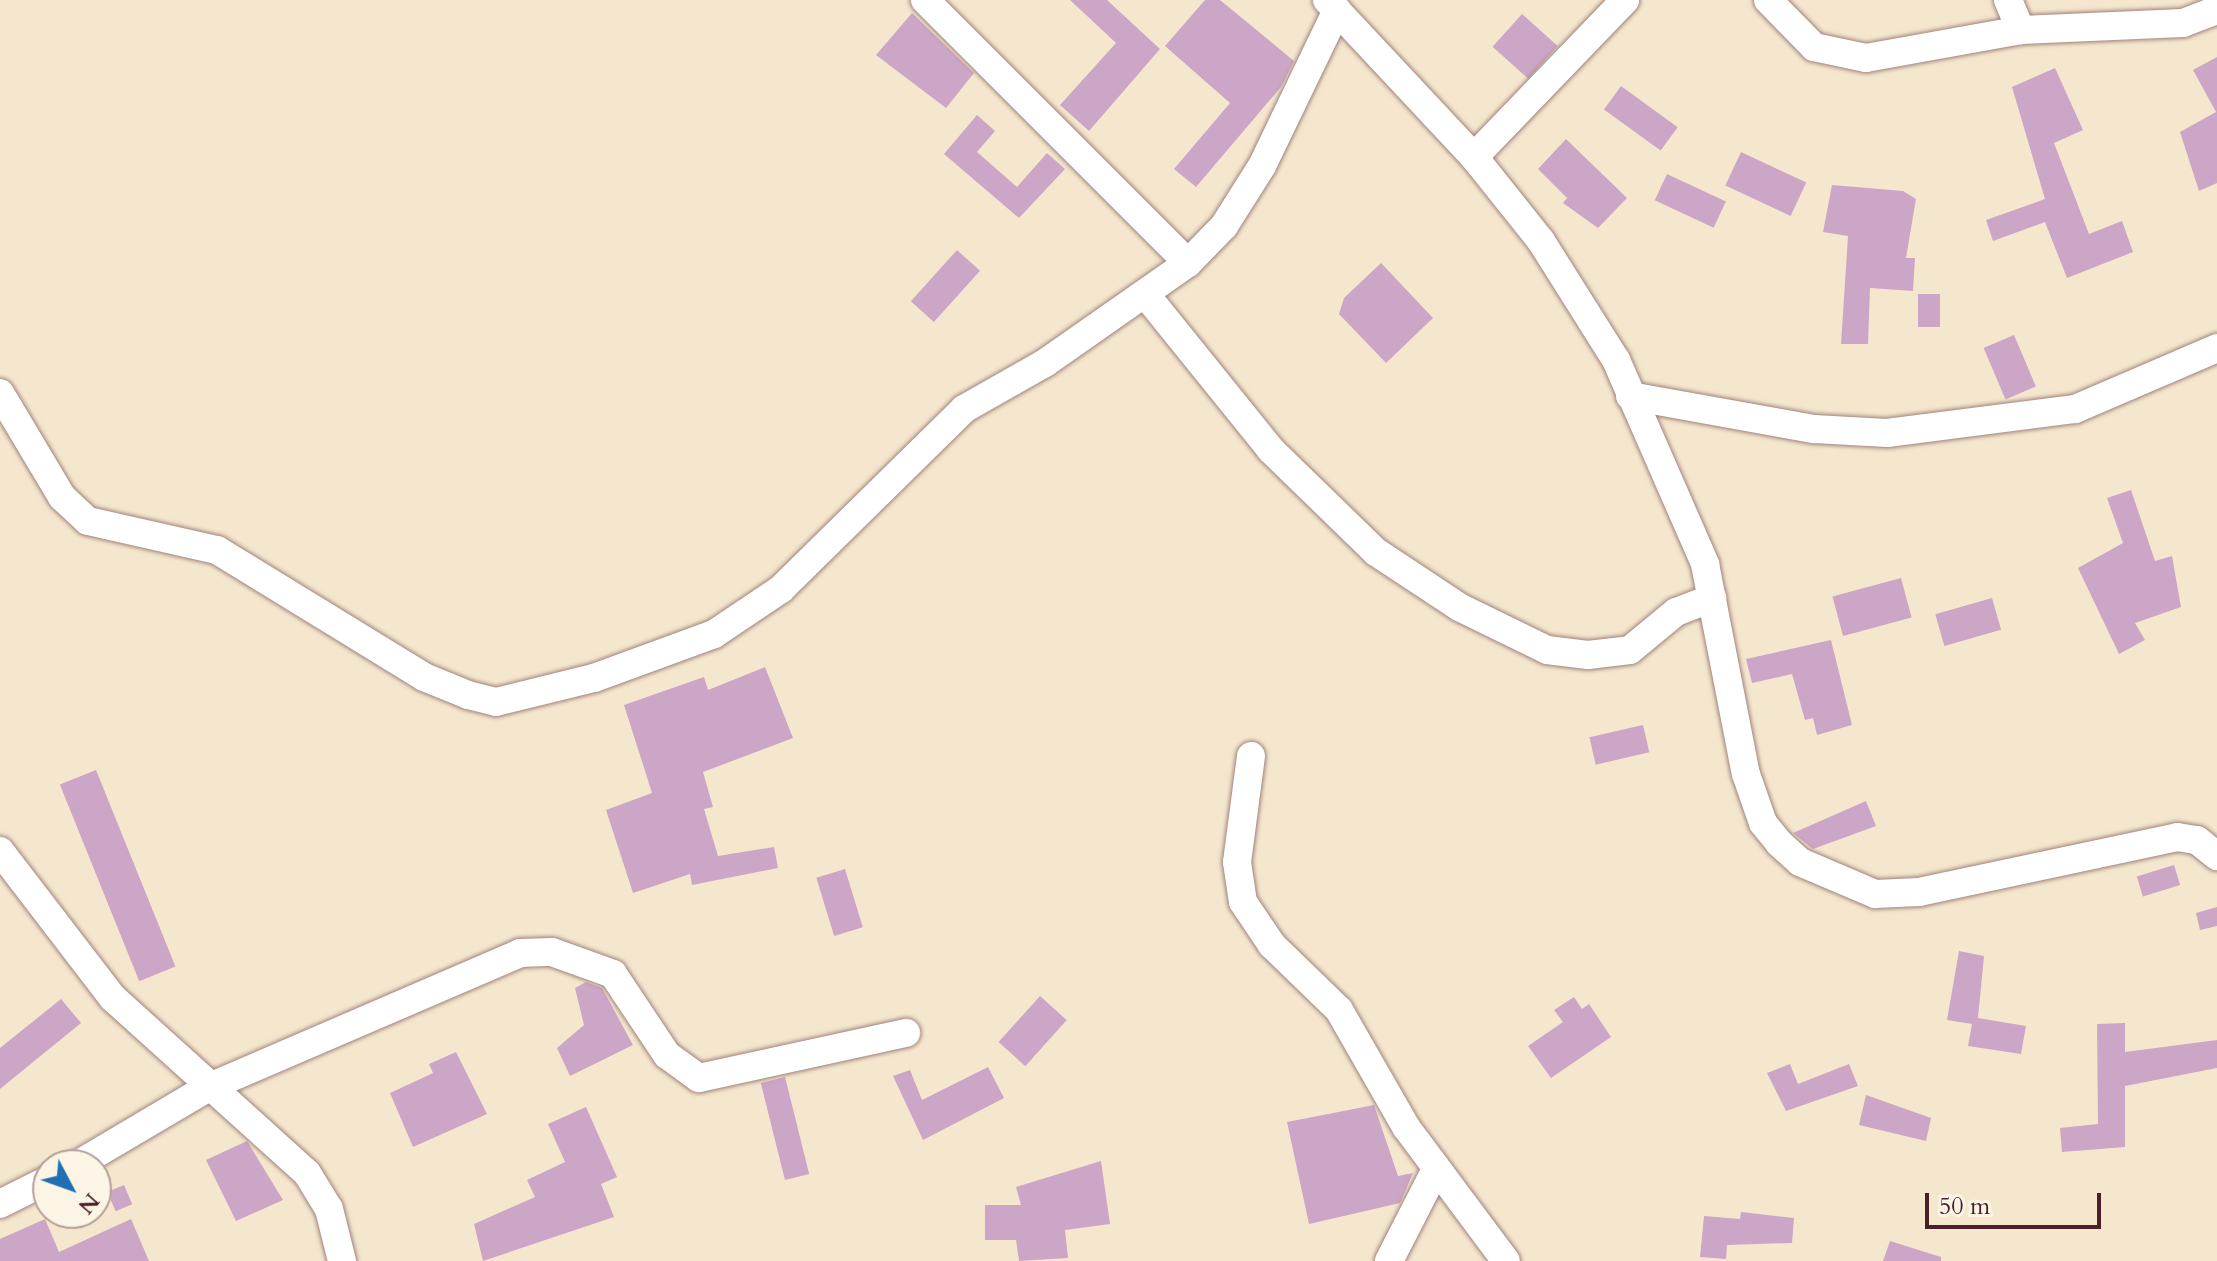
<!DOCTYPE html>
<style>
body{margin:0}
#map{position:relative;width:2217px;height:1261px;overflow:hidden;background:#f5e7ce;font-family:Cardo,serif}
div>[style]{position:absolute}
.building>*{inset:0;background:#cba6c7;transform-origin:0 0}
.roads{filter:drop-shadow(0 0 2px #a0837c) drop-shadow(0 0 2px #a0837c)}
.minor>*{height:28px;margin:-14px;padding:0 14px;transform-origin:14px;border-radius:14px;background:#fff}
span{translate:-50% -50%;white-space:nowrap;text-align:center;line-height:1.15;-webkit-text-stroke:7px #fcf5e5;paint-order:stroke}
.north{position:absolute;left:32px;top:1149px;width:80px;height:80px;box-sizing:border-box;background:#fcf5e5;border:2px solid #b59f9b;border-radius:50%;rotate:131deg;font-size:22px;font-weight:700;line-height:32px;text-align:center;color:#4a1f2b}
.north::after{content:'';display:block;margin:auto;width:28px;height:36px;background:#1f6fb2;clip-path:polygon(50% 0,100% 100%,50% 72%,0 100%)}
.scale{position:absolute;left:1925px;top:1193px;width:176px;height:36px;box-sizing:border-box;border:4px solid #4a1f2b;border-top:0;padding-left:10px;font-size:24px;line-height:28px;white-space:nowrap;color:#4a1f2b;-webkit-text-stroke:6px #fcf5e5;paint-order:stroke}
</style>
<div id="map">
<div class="building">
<div style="clip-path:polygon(1070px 0,1107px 0,1160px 49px,1089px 131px,1060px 105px,1116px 43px)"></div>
<div style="clip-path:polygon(1205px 0,1220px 0,1294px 61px,1281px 87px,1196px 187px,1174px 169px,1230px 103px,1165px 46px)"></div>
<div style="clip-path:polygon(912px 13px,974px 73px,946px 108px,876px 55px)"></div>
<div style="left:1522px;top:14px;width:48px;height:44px;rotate:42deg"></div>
<div style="clip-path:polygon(2217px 57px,2217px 183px,2199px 191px,2180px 132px,2216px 112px,2193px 70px)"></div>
<div style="clip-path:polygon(2055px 68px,2083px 130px,2054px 143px,2089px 234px,2122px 221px,2133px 252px,2067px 278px,2045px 222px,1993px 241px,1986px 220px,2045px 199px,2012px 87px)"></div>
<div style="left:1621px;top:86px;width:70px;height:29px;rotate:36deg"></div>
<div style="clip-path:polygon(977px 115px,995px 131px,977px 152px,1017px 187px,1047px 153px,1065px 169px,1019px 218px,944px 154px)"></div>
<div style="clip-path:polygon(1566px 139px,1627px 198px,1598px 228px,1563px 203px,1567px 198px,1538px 169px)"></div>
<div style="left:1741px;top:152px;width:72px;height:37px;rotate:25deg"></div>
<div style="left:1667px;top:174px;width:65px;height:29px;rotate:25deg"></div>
<div style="clip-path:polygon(1832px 185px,1903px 191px,1916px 199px,1906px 258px,1915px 258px,1913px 291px,1870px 288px,1868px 344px,1841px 344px,1848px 236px,1823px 232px)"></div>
<div style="left:957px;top:250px;width:31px;height:69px;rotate:42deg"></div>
<div style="clip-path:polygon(1381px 263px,1433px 318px,1386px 363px,1339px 314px,1344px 298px)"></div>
<div style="left:1918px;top:294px;width:22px;height:33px"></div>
<div style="left:2014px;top:335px;width:56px;height:33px;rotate:67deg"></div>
<div style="clip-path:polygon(2131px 490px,2155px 561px,2172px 556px,2181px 607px,2135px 623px,2145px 640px,2119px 654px,2078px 568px,2123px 543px,2107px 498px)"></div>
<div style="left:1901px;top:578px;width:41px;height:71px;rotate:75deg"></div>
<div style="left:1992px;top:598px;width:33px;height:59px;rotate:74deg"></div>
<div style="clip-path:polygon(1831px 640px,1852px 725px,1817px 735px,1813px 718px,1805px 720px,1792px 674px,1752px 683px,1746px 659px)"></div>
<div style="clip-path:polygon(765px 667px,793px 738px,703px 772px,713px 807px,704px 809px,718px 856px,774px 847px,778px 868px,692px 885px,690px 874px,633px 893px,606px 810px,652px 793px,624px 705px,704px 677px,708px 690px)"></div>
<div style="left:1643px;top:725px;width:28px;height:55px;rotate:77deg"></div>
<div style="left:96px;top:770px;width:212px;height:39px;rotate:68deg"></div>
<div style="clip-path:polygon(1866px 801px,1876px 826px,1813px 849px,1793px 833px)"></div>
<div style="left:2174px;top:865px;width:21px;height:39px;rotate:73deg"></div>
<div style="left:845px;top:869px;width:61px;height:30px;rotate:73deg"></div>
<div style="clip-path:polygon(2217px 907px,2217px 926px,2200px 930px,2196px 913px)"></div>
<div style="clip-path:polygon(1959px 951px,1984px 956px,1978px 1018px,2026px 1026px,2021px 1054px,1968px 1046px,1972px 1024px,1947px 1020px)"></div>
<div style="clip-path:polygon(586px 982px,602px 988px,633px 1045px,570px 1076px,557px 1048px,584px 1025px,575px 988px)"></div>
<div style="left:1040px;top:996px;width:36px;height:62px;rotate:42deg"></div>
<div style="clip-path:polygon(1574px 997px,1582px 1009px,1589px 1004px,1611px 1037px,1551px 1078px,1528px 1046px,1563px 1022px,1554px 1010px)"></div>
<div style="clip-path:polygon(61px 999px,81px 1023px,0 1089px,0 1048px)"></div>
<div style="clip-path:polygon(2125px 1023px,2125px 1052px,2217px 1040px,2217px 1068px,2125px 1086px,2125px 1147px,2062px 1152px,2060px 1128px,2098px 1124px,2097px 1024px)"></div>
<div style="clip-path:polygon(456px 1052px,487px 1114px,413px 1147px,390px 1093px,433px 1073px,429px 1064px)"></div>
<div style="clip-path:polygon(1790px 1064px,1798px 1084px,1849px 1064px,1858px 1086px,1786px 1111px,1767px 1073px)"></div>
<div style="clip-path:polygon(988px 1067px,1004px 1098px,923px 1140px,893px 1076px,910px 1070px,922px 1100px)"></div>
<div style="left:785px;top:1077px;width:100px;height:25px;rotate:76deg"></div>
<div style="clip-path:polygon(1866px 1095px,1931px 1118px,1926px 1141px,1859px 1125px)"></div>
<div style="clip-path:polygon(1374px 1105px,1398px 1176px,1413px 1173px,1400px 1203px,1309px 1224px,1287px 1122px)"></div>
<div style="clip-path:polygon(586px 1107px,617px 1177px,601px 1184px,614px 1217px,483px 1261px,474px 1224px,535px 1197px,527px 1180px,565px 1162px,548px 1124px)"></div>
<div style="clip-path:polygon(247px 1141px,283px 1200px,236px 1221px,206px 1160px)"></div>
<div style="clip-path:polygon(1101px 1161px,1110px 1224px,1065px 1230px,1068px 1258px,1019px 1261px,1016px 1240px,985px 1240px,985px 1205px,1021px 1205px,1016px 1187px)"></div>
<div style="left:124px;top:1185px;width:21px;height:18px;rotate:67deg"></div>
<div style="clip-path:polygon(1741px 1212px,1794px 1218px,1792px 1243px,1727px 1245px,1726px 1259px,1700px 1257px,1704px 1216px,1740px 1219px)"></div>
<div style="clip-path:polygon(45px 1219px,59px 1252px,131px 1219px,149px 1261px,0 1261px,0 1239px)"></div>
<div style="clip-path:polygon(1890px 1241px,1941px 1257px,1941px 1261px,1883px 1261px)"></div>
</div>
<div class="roads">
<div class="minor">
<div style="left:925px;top:0;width:372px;rotate:45deg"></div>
<div style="left:1327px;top:0;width:215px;rotate:46.9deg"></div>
<div style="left:1474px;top:157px;width:107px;rotate:51.4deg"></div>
<div style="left:1541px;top:241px;width:141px;rotate:57.8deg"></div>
<div style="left:1616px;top:360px;width:223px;rotate:66.4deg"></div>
<div style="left:1705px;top:564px;width:214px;rotate:79deg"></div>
<div style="left:1746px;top:774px;width:52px;rotate:70.9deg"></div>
<div style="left:1763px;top:823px;width:26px;rotate:51deg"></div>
<div style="left:1779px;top:843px;width:28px;rotate:42deg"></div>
<div style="left:1800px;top:862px;width:82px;rotate:23.1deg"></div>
<div style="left:1875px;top:894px;width:44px;rotate:-2.6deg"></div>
<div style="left:1919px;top:892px;width:264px;rotate:-12deg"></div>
<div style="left:2177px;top:837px;width:20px;rotate:9deg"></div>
<div style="left:2197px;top:840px;width:26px;rotate:39deg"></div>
<div style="left:1768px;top:0;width:66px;rotate:45.6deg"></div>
<div style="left:1814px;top:47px;width:53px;rotate:11.9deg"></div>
<div style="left:1866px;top:58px;width:158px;rotate:-10.2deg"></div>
<div style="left:2021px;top:30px;width:162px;rotate:-2.5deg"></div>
<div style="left:2183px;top:23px;width:36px;rotate:-21deg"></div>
<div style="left:2008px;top:0;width:33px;rotate:67deg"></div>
<div style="left:1474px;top:157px;width:218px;rotate:-46.1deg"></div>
<div style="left:1146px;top:295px;width:199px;rotate:51.1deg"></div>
<div style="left:1271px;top:450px;width:146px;rotate:44.2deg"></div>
<div style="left:1376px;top:552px;width:100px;rotate:33.5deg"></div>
<div style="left:1459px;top:607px;width:98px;rotate:26deg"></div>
<div style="left:1547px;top:650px;width:41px;rotate:7deg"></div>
<div style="left:1588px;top:655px;width:42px;rotate:-6.8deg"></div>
<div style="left:1630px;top:650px;width:60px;rotate:-39.6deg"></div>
<div style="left:1676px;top:612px;width:39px;rotate:-21deg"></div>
<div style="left:0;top:393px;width:121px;rotate:59.2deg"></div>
<div style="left:62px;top:497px;width:35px;rotate:43deg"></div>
<div style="left:88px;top:521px;width:132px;rotate:12.7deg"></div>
<div style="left:217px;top:550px;width:243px;rotate:31.5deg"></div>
<div style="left:424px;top:677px;width:48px;rotate:22.2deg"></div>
<div style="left:468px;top:695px;width:29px;rotate:14deg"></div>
<div style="left:496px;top:702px;width:101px;rotate:-13.8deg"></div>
<div style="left:594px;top:678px;width:128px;rotate:-20.1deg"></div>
<div style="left:714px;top:634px;width:81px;rotate:-33.9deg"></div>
<div style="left:781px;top:589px;width:257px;rotate:-44.5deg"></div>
<div style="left:964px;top:409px;width:93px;rotate:-29.6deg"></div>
<div style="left:1045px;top:363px;width:174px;rotate:-35deg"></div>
<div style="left:1188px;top:263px;width:52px;rotate:-45.8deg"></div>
<div style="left:1224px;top:226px;width:71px;rotate:-57.7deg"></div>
<div style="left:1262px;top:166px;width:173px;rotate:-64.3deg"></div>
<div style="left:1630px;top:396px;width:187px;rotate:10.2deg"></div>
<div style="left:1814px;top:429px;width:73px;rotate:3.1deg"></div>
<div style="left:1887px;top:433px;width:190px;rotate:-7.3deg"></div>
<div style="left:2075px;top:409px;width:155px;rotate:-23.2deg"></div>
<div style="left:1251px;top:756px;width:107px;rotate:97.5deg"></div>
<div style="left:1237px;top:862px;width:40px;rotate:81.5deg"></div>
<div style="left:1243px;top:902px;width:52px;rotate:56deg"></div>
<div style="left:1272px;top:945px;width:93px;rotate:44.1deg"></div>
<div style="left:1339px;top:1010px;width:135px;rotate:60.2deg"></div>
<div style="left:1406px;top:1127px;width:167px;rotate:53.3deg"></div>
<div style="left:0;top:851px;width:185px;rotate:52.5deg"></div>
<div style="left:113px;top:998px;width:261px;rotate:42.1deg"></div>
<div style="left:307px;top:1173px;width:42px;rotate:58.6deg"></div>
<div style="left:329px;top:1209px;width:54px;rotate:76deg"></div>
<div style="left:77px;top:1165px;width:151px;rotate:-30.6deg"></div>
<div style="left:207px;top:1088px;width:341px;rotate:-23.3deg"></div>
<div style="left:520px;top:953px;width:32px;rotate:-2deg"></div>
<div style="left:552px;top:952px;width:65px;rotate:19.8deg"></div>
<div style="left:613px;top:974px;width:97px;rotate:56.3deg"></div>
<div style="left:667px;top:1055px;width:39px;rotate:36deg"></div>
<div style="left:699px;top:1078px;width:212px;rotate:-12.3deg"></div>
<div style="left:0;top:1204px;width:54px;rotate:-26.6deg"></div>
<div style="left:1389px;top:1261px;width:103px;rotate:-62.9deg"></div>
</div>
</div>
<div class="north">N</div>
<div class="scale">50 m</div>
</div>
